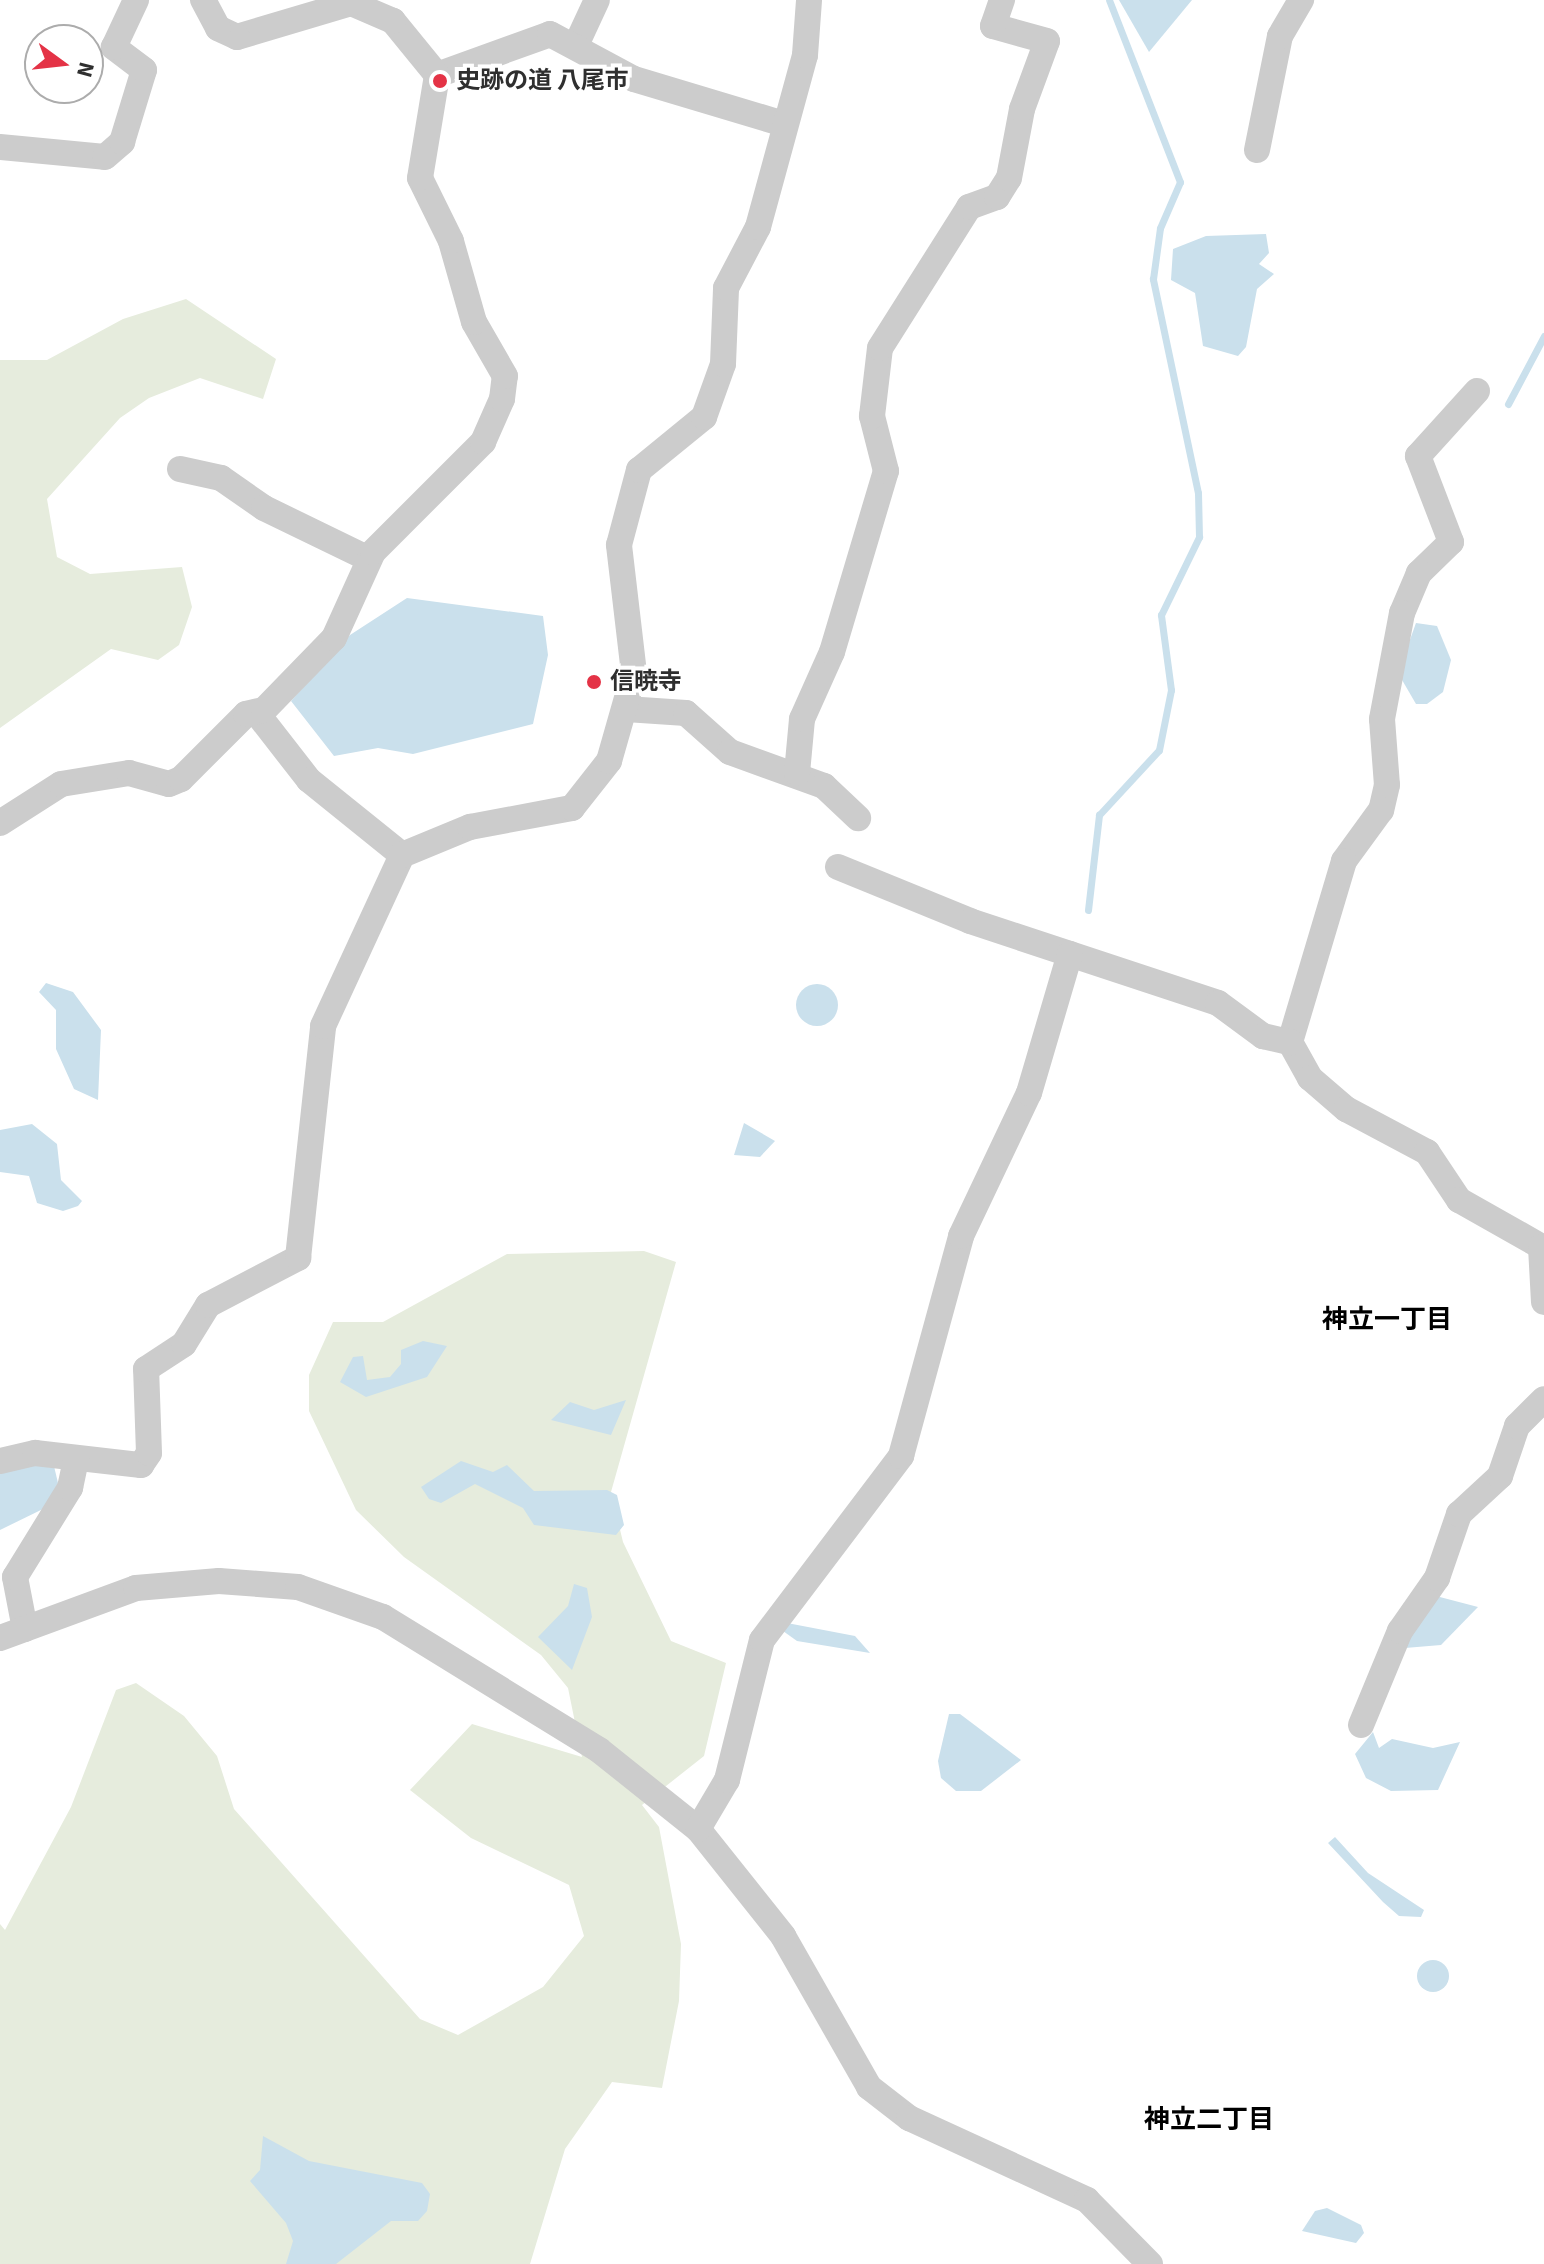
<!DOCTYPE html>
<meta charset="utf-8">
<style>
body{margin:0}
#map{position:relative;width:1544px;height:2264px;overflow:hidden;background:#fff;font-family:"Source Sans 3","Noto Sans JP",sans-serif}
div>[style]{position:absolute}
.green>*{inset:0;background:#e6ecdd}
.water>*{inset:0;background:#cae0ec}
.round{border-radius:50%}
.stream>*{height:7px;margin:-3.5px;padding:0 3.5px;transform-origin:3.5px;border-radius:3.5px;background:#cae0ec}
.minor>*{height:26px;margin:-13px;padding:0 13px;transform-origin:13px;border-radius:13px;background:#ccc}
.dots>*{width:22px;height:22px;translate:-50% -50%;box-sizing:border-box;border:4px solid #fff;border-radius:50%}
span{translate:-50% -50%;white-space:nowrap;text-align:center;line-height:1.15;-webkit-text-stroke:8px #fff;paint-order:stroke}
.poi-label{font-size:24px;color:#2f2f2f;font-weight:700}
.left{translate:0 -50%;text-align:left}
.neighbourhood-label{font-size:26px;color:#000;font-weight:700}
.north{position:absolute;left:24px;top:24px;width:80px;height:80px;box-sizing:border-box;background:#fff;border:2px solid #acacac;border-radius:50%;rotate:105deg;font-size:22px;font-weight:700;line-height:32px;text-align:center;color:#2f2f2f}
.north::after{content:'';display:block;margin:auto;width:28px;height:36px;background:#e43346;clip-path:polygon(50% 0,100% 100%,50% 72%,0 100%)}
</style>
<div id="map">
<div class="green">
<div style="clip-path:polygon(186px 299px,276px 359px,263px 399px,200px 378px,149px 398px,120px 418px,47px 499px,57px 557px,90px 574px,182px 567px,192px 607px,179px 645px,158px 660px,111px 649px,0 728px,0 360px,47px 360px,123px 319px)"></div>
<div style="clip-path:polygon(644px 1251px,676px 1262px,611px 1492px,623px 1542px,671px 1641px,726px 1663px,704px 1756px,642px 1805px,659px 1827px,681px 1944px,679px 2001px,662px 2088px,612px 2082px,565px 2149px,530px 2264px,0 2264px,0 1924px,5px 1930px,71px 1807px,116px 1690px,136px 1683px,184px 1716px,217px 1756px,234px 1809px,420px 2019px,458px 2035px,543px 1987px,584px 1936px,569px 1885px,471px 1838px,410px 1790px,472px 1724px,582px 1757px,568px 1688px,541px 1655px,404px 1557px,356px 1510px,309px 1411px,309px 1375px,333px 1322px,383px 1322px,507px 1254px)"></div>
</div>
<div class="water">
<div style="clip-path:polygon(1119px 0,1192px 0,1149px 52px)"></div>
<div style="clip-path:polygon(1266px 234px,1269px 253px,1259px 264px,1274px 274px,1257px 289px,1246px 347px,1238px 356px,1203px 346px,1195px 293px,1171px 280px,1173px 249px,1206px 236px)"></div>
<div style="clip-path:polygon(407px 598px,543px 616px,548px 655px,533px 724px,413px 754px,378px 748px,334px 756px,291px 701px,350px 635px)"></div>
<div style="clip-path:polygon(1416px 623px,1437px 626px,1451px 660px,1443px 692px,1427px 704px,1416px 704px,1398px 673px)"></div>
<div style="clip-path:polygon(46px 983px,73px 992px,101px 1030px,98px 1100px,74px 1089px,56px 1049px,56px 1010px,39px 992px)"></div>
<div class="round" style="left:796px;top:984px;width:42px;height:42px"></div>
<div style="clip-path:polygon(744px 1123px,775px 1141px,760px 1157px,734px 1155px)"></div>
<div style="clip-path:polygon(32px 1124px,57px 1144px,61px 1180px,82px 1201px,78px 1206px,63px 1211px,37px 1203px,29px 1176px,0 1172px,0 1130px)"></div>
<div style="clip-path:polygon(423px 1341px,447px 1346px,427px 1377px,366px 1397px,340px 1382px,353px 1357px,363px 1356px,367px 1380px,390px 1377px,401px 1364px,401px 1350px)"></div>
<div style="clip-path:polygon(626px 1400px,611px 1435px,551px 1420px,570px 1402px,594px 1410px)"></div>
<div style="clip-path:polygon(461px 1461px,493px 1472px,507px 1465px,534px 1491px,607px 1490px,617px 1495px,624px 1525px,616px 1535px,534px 1525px,523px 1508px,475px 1484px,441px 1503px,429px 1499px,421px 1487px)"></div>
<div style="clip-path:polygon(53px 1462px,58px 1483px,45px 1508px,0 1530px,0 1468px)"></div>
<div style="clip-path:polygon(574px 1584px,587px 1588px,592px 1617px,572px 1670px,538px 1637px,568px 1606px)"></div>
<div style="clip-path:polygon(1436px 1596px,1478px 1607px,1441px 1645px,1405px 1648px,1403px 1634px)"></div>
<div style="clip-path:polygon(787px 1623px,855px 1636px,870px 1653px,797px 1641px,783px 1631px)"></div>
<div style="clip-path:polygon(949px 1714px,960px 1714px,1021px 1760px,981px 1791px,956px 1791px,941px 1778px,938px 1761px)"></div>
<div style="clip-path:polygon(1373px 1732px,1379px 1748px,1392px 1739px,1433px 1748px,1460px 1742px,1438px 1790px,1391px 1791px,1366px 1778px,1355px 1754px)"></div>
<div style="clip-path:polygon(1335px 1837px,1368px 1873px,1424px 1910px,1421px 1917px,1399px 1916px,1383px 1902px,1328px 1843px)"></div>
<div class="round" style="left:1417px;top:1960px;width:32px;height:32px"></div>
<div style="clip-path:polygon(263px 2136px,309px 2161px,422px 2183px,430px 2194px,427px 2211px,418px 2221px,391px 2221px,336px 2264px,286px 2264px,293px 2241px,286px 2223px,250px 2181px,260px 2170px)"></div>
<div style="clip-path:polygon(1327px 2208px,1361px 2225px,1364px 2233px,1356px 2243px,1302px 2231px,1315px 2211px)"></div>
</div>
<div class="stream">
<div style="left:1508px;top:404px;width:77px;rotate:-62.1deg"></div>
<div style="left:1088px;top:910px;width:96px;rotate:-83.4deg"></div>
<div style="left:1099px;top:815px;width:88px;rotate:-47.3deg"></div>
<div style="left:1159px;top:750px;width:61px;rotate:-78.7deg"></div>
<div style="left:1171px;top:690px;width:76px;rotate:-97.6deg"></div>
<div style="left:1161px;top:615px;width:87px;rotate:-64deg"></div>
<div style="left:1199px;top:537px;width:44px;rotate:-91.3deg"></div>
<div style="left:1198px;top:493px;width:219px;rotate:-101.9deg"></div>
<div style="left:1153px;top:279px;width:51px;rotate:-82.2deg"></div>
<div style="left:1160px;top:228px;width:50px;rotate:-66.5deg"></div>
<div style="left:1180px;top:182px;width:195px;rotate:-111.3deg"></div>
</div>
<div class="minor">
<div style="left:577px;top:43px;width:47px;rotate:-65.1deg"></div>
<div style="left:437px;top:75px;width:120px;rotate:-19.9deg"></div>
<div style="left:550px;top:34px;width:95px;rotate:28.2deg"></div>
<div style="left:634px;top:79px;width:157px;rotate:16.7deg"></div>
<div style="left:0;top:147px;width:105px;rotate:5.4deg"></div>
<div style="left:105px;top:157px;width:23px;rotate:-41deg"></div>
<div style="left:122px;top:142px;width:75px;rotate:-73deg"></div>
<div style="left:144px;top:70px;width:38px;rotate:-143deg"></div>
<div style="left:114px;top:47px;width:52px;rotate:-64.9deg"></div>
<div style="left:1257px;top:150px;width:116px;rotate:-78.6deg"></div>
<div style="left:1280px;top:36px;width:42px;rotate:-59.7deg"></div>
<div style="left:1477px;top:391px;width:88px;rotate:132.2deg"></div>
<div style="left:1418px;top:456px;width:92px;rotate:69deg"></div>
<div style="left:1451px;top:542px;width:45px;rotate:135.9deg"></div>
<div style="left:1419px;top:573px;width:43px;rotate:113deg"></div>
<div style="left:1402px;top:613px;width:108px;rotate:100.7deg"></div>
<div style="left:1382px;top:719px;width:66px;rotate:85.7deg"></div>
<div style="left:1387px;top:785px;width:26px;rotate:103deg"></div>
<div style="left:1381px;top:810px;width:63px;rotate:126deg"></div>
<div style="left:1344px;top:861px;width:189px;rotate:106.6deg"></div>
<div style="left:1290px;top:1042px;width:41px;rotate:60.9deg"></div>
<div style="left:1310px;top:1078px;width:48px;rotate:40.7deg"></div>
<div style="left:1346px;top:1109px;width:92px;rotate:28deg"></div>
<div style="left:1427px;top:1152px;width:58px;rotate:56.3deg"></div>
<div style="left:1459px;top:1200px;width:98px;rotate:29.5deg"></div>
<div style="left:180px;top:469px;width:42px;rotate:12.4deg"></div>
<div style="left:221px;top:478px;width:52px;rotate:34.9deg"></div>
<div style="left:264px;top:508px;width:117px;rotate:25.9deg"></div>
<div style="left:626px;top:709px;width:60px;rotate:3.8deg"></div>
<div style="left:686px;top:713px;width:59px;rotate:41.6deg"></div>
<div style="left:730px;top:752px;width:100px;rotate:19.9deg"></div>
<div style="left:824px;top:786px;width:47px;rotate:43.3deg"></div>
<div style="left:256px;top:712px;width:86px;rotate:52.1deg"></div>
<div style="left:309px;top:780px;width:119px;rotate:38.9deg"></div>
<div style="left:797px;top:773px;width:54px;rotate:-84.7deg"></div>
<div style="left:802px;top:719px;width:73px;rotate:-65.9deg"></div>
<div style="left:832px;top:652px;width:189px;rotate:-73.4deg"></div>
<div style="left:886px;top:471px;width:57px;rotate:-104.3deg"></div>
<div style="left:872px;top:416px;width:68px;rotate:-83.3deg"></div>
<div style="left:880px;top:348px;width:167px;rotate:-57.7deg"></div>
<div style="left:969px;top:207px;width:30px;rotate:-20deg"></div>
<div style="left:997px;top:197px;width:22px;rotate:-58deg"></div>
<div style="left:1009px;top:178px;width:70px;rotate:-79.3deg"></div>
<div style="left:1022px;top:109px;width:72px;rotate:-69.8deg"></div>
<div style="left:1047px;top:41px;width:56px;rotate:-164.5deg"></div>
<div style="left:993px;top:26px;width:28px;rotate:-71deg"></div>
<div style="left:0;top:823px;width:72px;rotate:-32.6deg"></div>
<div style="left:61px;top:784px;width:69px;rotate:-9.2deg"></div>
<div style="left:129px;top:773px;width:41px;rotate:15.4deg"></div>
<div style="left:169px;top:784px;width:13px;rotate:-23deg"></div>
<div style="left:181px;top:779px;width:92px;rotate:-45deg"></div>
<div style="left:246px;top:714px;width:18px;rotate:-13deg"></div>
<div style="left:264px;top:710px;width:100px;rotate:-45.8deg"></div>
<div style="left:334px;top:638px;width:94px;rotate:-65.6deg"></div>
<div style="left:373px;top:552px;width:156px;rotate:-45deg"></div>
<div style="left:483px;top:442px;width:47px;rotate:-66.2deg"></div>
<div style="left:502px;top:399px;width:23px;rotate:-83deg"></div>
<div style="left:505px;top:376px;width:62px;rotate:-119.9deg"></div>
<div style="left:474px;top:322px;width:84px;rotate:-105.9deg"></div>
<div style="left:451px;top:241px;width:70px;rotate:-116.2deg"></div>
<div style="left:420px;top:178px;width:104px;rotate:-80.6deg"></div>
<div style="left:437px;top:75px;width:70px;rotate:-129.2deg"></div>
<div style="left:393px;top:21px;width:46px;rotate:-156.8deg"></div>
<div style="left:351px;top:3px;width:119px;rotate:163.4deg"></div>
<div style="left:237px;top:37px;width:21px;rotate:-155deg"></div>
<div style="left:218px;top:28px;width:32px;rotate:-118deg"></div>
<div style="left:838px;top:867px;width:143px;rotate:22.2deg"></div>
<div style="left:970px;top:921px;width:261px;rotate:18.3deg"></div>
<div style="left:1218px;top:1003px;width:56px;rotate:36.3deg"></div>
<div style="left:1263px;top:1036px;width:28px;rotate:13deg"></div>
<div style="left:1541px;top:1247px;width:55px;rotate:86.9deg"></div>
<div style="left:0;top:1461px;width:36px;rotate:-13deg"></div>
<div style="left:35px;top:1453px;width:107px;rotate:6.5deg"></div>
<div style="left:141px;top:1465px;width:14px;rotate:-56deg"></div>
<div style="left:149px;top:1453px;width:84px;rotate:-92deg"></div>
<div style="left:146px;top:1369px;width:45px;rotate:-33.3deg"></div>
<div style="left:184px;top:1344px;width:46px;rotate:-58.4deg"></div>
<div style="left:208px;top:1305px;width:102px;rotate:-27.6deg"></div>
<div style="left:298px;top:1258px;width:233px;rotate:-83.8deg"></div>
<div style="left:323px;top:1026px;width:188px;rotate:-65.2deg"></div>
<div style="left:402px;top:855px;width:74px;rotate:-22.4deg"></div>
<div style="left:470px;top:827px;width:104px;rotate:-10.6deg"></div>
<div style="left:572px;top:808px;width:60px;rotate:-51.8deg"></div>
<div style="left:609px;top:761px;width:91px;rotate:-74.1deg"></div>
<div style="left:634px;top:673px;width:129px;rotate:-96.7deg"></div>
<div style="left:619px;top:545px;width:78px;rotate:-75.1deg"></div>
<div style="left:639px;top:470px;width:84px;rotate:-39.2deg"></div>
<div style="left:704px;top:417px;width:56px;rotate:-70.3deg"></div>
<div style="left:723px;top:364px;width:76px;rotate:-87.7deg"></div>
<div style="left:726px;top:288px;width:69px;rotate:-62.3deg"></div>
<div style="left:758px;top:227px;width:178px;rotate:-74.7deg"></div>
<div style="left:805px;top:55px;width:55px;rotate:-85.8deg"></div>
<div style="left:25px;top:1629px;width:53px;rotate:-100.9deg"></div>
<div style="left:15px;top:1577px;width:105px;rotate:-58.3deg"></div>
<div style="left:70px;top:1488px;width:30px;rotate:-78deg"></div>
<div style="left:0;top:1638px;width:145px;rotate:-20.2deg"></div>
<div style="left:136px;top:1588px;width:83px;rotate:-4.8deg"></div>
<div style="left:219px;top:1581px;width:79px;rotate:4.3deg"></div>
<div style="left:298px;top:1587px;width:90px;rotate:19.4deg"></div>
<div style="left:383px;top:1617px;width:254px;rotate:31.6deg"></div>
<div style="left:599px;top:1750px;width:127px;rotate:38.6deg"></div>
<div style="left:698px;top:1829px;width:137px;rotate:51.5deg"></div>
<div style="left:783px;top:1936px;width:174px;rotate:60.3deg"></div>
<div style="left:869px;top:2087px;width:51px;rotate:37.8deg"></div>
<div style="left:909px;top:2118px;width:196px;rotate:24.7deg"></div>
<div style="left:1087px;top:2200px;width:90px;rotate:45.5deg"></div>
<div style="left:1361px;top:1725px;width:102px;rotate:-67.5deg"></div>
<div style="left:1400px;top:1631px;width:65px;rotate:-55.1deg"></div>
<div style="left:1437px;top:1578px;width:68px;rotate:-71deg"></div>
<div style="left:1459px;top:1514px;width:56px;rotate:-42.8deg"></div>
<div style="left:1500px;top:1476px;width:53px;rotate:-71.2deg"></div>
<div style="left:1517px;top:1426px;width:38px;rotate:-45deg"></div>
<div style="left:698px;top:1829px;width:57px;rotate:-59.4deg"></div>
<div style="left:727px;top:1780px;width:144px;rotate:-76deg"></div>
<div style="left:762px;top:1640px;width:231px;rotate:-52.9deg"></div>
<div style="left:901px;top:1456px;width:228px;rotate:-74.7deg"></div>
<div style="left:961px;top:1236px;width:158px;rotate:-64.6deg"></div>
<div style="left:1029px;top:1093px;width:145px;rotate:-73.6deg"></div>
</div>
<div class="dots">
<div style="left:440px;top:81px;background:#e43346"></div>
<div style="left:594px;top:682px;background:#e43346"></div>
</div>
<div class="poi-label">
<span class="left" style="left:456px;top:81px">史跡の道 八尾市</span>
<span class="left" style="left:610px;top:682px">信暁寺</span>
</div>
<div class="neighbourhood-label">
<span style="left:1387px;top:1320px">神立一丁目</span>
<span style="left:1209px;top:2120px">神立二丁目</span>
</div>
<div class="north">N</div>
</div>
